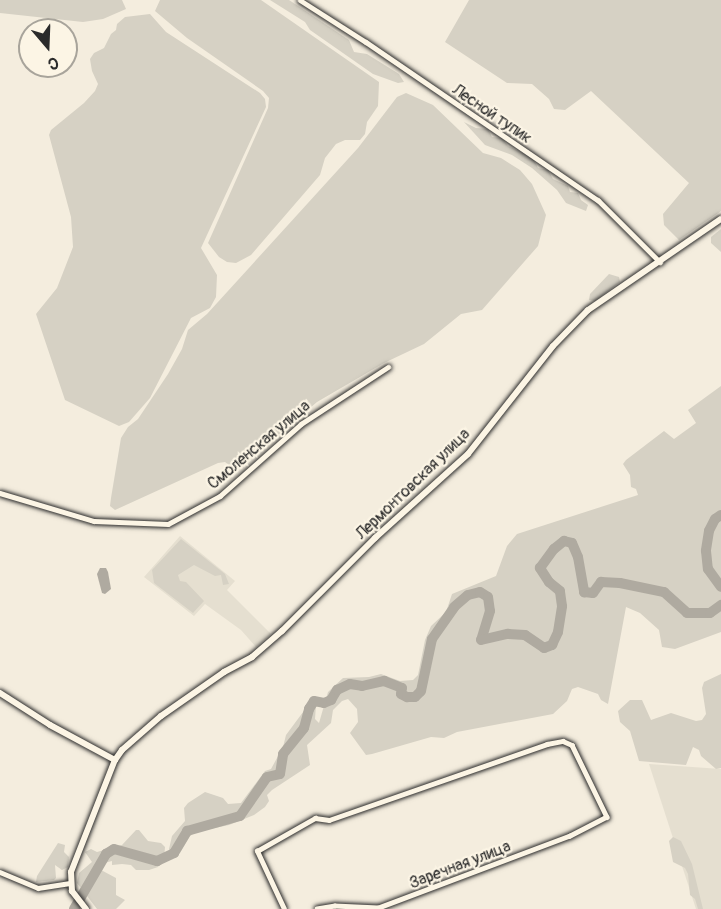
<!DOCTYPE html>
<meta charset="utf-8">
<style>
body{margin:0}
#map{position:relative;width:721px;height:909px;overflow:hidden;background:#f4edde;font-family:Pangolin,sans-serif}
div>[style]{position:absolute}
.built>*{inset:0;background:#e5dfd0}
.green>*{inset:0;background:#d6d1c4}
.water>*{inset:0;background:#afaaa0}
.river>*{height:10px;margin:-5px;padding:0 5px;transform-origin:5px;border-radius:5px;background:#afaaa0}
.roads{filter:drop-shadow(0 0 2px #2b2b2b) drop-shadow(0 0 2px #2b2b2b)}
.minor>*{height:4.5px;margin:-2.25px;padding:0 2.25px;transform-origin:2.25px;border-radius:2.25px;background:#fcf5e5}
.tertiary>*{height:6px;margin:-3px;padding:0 3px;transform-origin:3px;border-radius:3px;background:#fcf5e5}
span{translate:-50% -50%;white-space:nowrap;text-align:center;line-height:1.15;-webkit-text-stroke:4.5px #fcf5e5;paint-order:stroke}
.street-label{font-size:16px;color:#2b2b2b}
.north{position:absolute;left:18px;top:18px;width:60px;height:60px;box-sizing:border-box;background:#fcf5e5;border:2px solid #a8a49b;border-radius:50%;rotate:161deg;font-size:16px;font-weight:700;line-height:24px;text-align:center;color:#2b2b2b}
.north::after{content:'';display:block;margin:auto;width:21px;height:27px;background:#2b2b2b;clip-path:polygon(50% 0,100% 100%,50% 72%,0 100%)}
</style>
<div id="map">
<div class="built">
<div style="clip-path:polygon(180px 536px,235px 581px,227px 590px,271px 634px,256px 647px,241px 630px,205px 604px,194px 616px,144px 577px)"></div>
<div style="clip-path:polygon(649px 764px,721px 769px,721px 909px,696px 909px)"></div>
</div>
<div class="green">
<div style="clip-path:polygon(0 0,122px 0,126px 9px,103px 19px,83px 22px,0 13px)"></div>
<div style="clip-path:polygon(160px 0,261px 0,379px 82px,378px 106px,367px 122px,365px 134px,360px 140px,345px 140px,336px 144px,325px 158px,320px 175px,251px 255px,236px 263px,227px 262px,219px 257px,208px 243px,268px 108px,269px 98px,263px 91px,187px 38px,155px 11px)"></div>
<div style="clip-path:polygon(270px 0,289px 0,349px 40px,354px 52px,367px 54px,399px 74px,404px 82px,398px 83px,373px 74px,310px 30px,305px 22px)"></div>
<div style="clip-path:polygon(469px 0,721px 0,721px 211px,679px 240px,664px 225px,663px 214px,689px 183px,591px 91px,565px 110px,554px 109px,549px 99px,532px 84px,507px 83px,445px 42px)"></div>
<div style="clip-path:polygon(150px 14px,166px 32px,260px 93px,265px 99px,266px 107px,201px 248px,217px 275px,216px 297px,210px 308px,191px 318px,150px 398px,129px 422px,119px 426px,65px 400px,36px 314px,57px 288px,73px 247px,71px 217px,49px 135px,51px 130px,84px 103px,95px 91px,98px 84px,92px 71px,90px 59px,94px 53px,104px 48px,111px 34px,116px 30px,117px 24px,125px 17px)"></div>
<div style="clip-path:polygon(406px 93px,433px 105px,483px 153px,501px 158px,520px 170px,532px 184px,546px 215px,538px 246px,482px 310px,461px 314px,424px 344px,384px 363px,317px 402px,239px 469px,233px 468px,225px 462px,218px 463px,115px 510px,110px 506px,111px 498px,121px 438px,128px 427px,138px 419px,168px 374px,182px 349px,188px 330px,207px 314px,358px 148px,397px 97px)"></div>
<div style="clip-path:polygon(464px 122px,476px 128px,488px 129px,492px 137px,502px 138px,508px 146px,533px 158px,538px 168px,548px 170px,553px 179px,568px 186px,570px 192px,578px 193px,581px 200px,588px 205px,586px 211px,566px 203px,557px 190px,532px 168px,512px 155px,485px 145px)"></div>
<div style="clip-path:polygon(721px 229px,721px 252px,711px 243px,711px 237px)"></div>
<div style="clip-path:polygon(609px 274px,619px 277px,620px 282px,595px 301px,589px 300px,590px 294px)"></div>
<div style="clip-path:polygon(721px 386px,721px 632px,675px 649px,662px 647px,659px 630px,640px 613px,626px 607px,608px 704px,601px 700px,598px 694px,578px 687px,572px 689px,567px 701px,553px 714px,457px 732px,444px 738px,431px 737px,372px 754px,366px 755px,350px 733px,358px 722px,357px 709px,348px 699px,342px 701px,333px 710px,331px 723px,307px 745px,310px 765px,272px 790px,267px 795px,269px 801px,265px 807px,254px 815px,229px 825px,196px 832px,190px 836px,180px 853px,173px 855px,169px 849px,172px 836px,185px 821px,184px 808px,188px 803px,205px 792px,223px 798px,228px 804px,241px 803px,265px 771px,271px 769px,283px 747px,286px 735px,309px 704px,316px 705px,315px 719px,319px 723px,328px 692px,343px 678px,369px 677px,381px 674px,400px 681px,413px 680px,418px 675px,425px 640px,431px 626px,446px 612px,452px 594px,496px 576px,507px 546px,517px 534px,638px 495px,636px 489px,631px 487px,630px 475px,623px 464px,626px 460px,664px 431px,674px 439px,696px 423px,688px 410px)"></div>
<div style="clip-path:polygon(181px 539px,225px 574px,229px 584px,223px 585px,221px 575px,215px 576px,194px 565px,178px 575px,180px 581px,186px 582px,204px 601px,193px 613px,154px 583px,152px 570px)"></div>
<div style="clip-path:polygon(721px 674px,721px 768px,716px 769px,701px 756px,699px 750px,693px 747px,686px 765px,639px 761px,630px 731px,620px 722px,618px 711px,630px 700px,642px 700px,651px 720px,671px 713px,696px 721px,702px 720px,706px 714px,702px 688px,704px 682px)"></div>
<div style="clip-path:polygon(136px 830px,139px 830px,148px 841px,161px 843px,165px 847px,164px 859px,158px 867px,149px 870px,136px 870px,131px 865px,122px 864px,112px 865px,112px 861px,104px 863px,101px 870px,116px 878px,116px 895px,125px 900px,116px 909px,97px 909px,77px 883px,79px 873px,92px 862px,85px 852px,91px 849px,97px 852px,122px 845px)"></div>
<div style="clip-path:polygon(673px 837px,681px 841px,692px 864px,703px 909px,698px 909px,695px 899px,690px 895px,688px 874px,685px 868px,673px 862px,669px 841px)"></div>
<div style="clip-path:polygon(58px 843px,65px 845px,64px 852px,69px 857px,68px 867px,62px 870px,55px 865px,56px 878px,54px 880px,36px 882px,37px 876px)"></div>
</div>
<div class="water">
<div style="clip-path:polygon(100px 568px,106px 568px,108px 572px,111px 589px,105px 594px,102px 593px,97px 574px)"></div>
</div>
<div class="river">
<div style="left:721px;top:515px;width:7px;rotate:146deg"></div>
<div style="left:715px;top:519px;width:13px;rotate:117deg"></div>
<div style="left:709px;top:531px;width:20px;rotate:99deg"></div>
<div style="left:706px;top:551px;width:18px;rotate:84deg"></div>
<div style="left:708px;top:569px;width:22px;rotate:54deg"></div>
<div style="left:74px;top:909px;width:64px;rotate:-59.8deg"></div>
<div style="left:106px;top:854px;width:9px;rotate:-32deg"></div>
<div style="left:114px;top:849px;width:45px;rotate:15.6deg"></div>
<div style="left:157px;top:861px;width:19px;rotate:-25deg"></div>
<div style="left:174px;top:853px;width:26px;rotate:-59deg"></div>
<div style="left:187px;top:831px;width:55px;rotate:-15.8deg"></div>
<div style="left:240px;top:816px;width:47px;rotate:-55.3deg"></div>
<div style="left:267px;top:777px;width:13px;rotate:-13deg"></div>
<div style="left:280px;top:774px;width:20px;rotate:-81deg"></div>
<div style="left:283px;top:754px;width:33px;rotate:-51deg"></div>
<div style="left:304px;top:728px;width:20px;rotate:-75deg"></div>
<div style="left:309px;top:709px;width:9px;rotate:-58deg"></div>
<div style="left:314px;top:701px;width:10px;rotate:11deg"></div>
<div style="left:324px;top:703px;width:8px;rotate:-23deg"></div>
<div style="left:331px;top:700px;width:12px;rotate:-59deg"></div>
<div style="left:337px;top:690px;width:14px;rotate:-25deg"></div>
<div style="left:350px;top:684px;width:12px;rotate:9deg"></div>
<div style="left:362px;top:686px;width:23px;rotate:-13deg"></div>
<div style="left:384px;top:681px;width:19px;rotate:21deg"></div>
<div style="left:402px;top:688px;width:6px;rotate:99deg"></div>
<div style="left:401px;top:694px;width:7px;rotate:27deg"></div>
<div style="left:407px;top:697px;width:8px"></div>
<div style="left:415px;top:697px;width:8px;rotate:-45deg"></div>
<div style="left:421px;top:691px;width:53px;rotate:-78.1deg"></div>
<div style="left:432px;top:639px;width:39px;rotate:-55deg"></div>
<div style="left:454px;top:607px;width:18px;rotate:-41deg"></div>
<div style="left:468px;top:595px;width:12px;rotate:-14deg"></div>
<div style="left:480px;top:592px;width:9px;rotate:32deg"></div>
<div style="left:488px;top:597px;width:14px;rotate:82deg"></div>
<div style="left:490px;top:611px;width:30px;rotate:107deg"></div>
<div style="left:481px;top:640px;width:28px;rotate:-13deg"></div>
<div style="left:508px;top:634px;width:17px;rotate:3deg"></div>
<div style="left:525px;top:635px;width:23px;rotate:34deg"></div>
<div style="left:544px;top:648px;width:9px;rotate:-21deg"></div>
<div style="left:552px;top:645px;width:14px;rotate:-65deg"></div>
<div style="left:558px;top:632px;width:26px;rotate:-81deg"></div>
<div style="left:562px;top:606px;width:15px;rotate:-98deg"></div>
<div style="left:560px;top:591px;width:14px;rotate:-141deg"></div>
<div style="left:549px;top:582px;width:17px;rotate:-123deg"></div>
<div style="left:540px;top:568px;width:24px;rotate:-54deg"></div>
<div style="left:554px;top:549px;width:13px;rotate:-39deg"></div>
<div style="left:564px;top:541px;width:8px;rotate:14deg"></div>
<div style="left:572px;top:543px;width:15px;rotate:67deg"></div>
<div style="left:578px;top:557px;width:36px;rotate:80deg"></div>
<div style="left:584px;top:592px;width:9px;rotate:6deg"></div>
<div style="left:593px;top:593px;width:14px;rotate:-54deg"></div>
<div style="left:601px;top:582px;width:19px;rotate:3deg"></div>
<div style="left:620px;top:583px;width:45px;rotate:11.6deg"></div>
<div style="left:664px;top:592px;width:31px;rotate:42deg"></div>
<div style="left:687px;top:613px;width:23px"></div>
<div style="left:710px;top:613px;width:14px;rotate:-36deg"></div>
</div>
<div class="roads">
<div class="minor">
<div style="left:300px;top:0;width:78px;rotate:32.5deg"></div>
<div style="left:366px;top:42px;width:281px;rotate:34.3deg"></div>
<div style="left:598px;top:200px;width:88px;rotate:45deg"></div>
<div style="left:0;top:493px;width:98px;rotate:16.6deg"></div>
<div style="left:94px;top:521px;width:74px;rotate:2.3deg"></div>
<div style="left:168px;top:524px;width:59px;rotate:-28.3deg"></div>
<div style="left:220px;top:496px;width:108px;rotate:-41.6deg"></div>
<div style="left:301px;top:424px;width:104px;rotate:-33.2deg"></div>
<div style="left:0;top:872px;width:41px;rotate:22.8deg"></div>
<div style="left:38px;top:888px;width:32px;rotate:-9deg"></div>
<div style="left:284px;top:909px;width:64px;rotate:-115deg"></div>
<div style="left:257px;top:851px;width:67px;rotate:-29.6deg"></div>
<div style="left:315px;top:818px;width:14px;rotate:8deg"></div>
<div style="left:329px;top:820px;width:231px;rotate:-19.2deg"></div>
<div style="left:547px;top:744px;width:16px;rotate:-11deg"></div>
<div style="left:563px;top:741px;width:10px;rotate:24deg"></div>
<div style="left:572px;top:745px;width:80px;rotate:64.1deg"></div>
<div style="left:607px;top:817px;width:42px;rotate:152.8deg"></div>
<div style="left:570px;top:836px;width:205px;rotate:159.4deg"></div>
<div style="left:378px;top:908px;width:43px;rotate:-177.3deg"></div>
<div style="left:335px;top:906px;width:18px;rotate:171deg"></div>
</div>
<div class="tertiary">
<div style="left:0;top:693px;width:59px;rotate:32.6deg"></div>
<div style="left:50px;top:725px;width:74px;rotate:28.3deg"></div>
<div style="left:86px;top:909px;width:23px;rotate:-128deg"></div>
<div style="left:72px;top:891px;width:19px;rotate:-93deg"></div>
<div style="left:71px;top:872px;width:120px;rotate:-68.6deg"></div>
<div style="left:115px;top:760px;width:12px;rotate:-55deg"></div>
<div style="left:122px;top:750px;width:52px;rotate:-41.1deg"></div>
<div style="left:161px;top:716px;width:77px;rotate:-34.9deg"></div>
<div style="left:224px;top:672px;width:32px;rotate:-28deg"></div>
<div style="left:252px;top:657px;width:40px;rotate:-41deg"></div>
<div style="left:282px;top:631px;width:132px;rotate:-45deg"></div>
<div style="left:375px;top:538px;width:125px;rotate:-42.1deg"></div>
<div style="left:468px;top:454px;width:137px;rotate:-51.8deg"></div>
<div style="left:553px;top:346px;width:50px;rotate:-45.8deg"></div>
<div style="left:588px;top:310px;width:161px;rotate:-34.4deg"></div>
</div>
</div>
<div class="street-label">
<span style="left:492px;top:114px;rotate:34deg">Лесной тупик</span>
<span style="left:259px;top:445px;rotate:-40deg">Смоленская улица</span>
<span style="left:413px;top:484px;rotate:-44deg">Лермонтовская улица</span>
<span style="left:460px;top:865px;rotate:-21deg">Заречная улица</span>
</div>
<div class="north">С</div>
</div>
